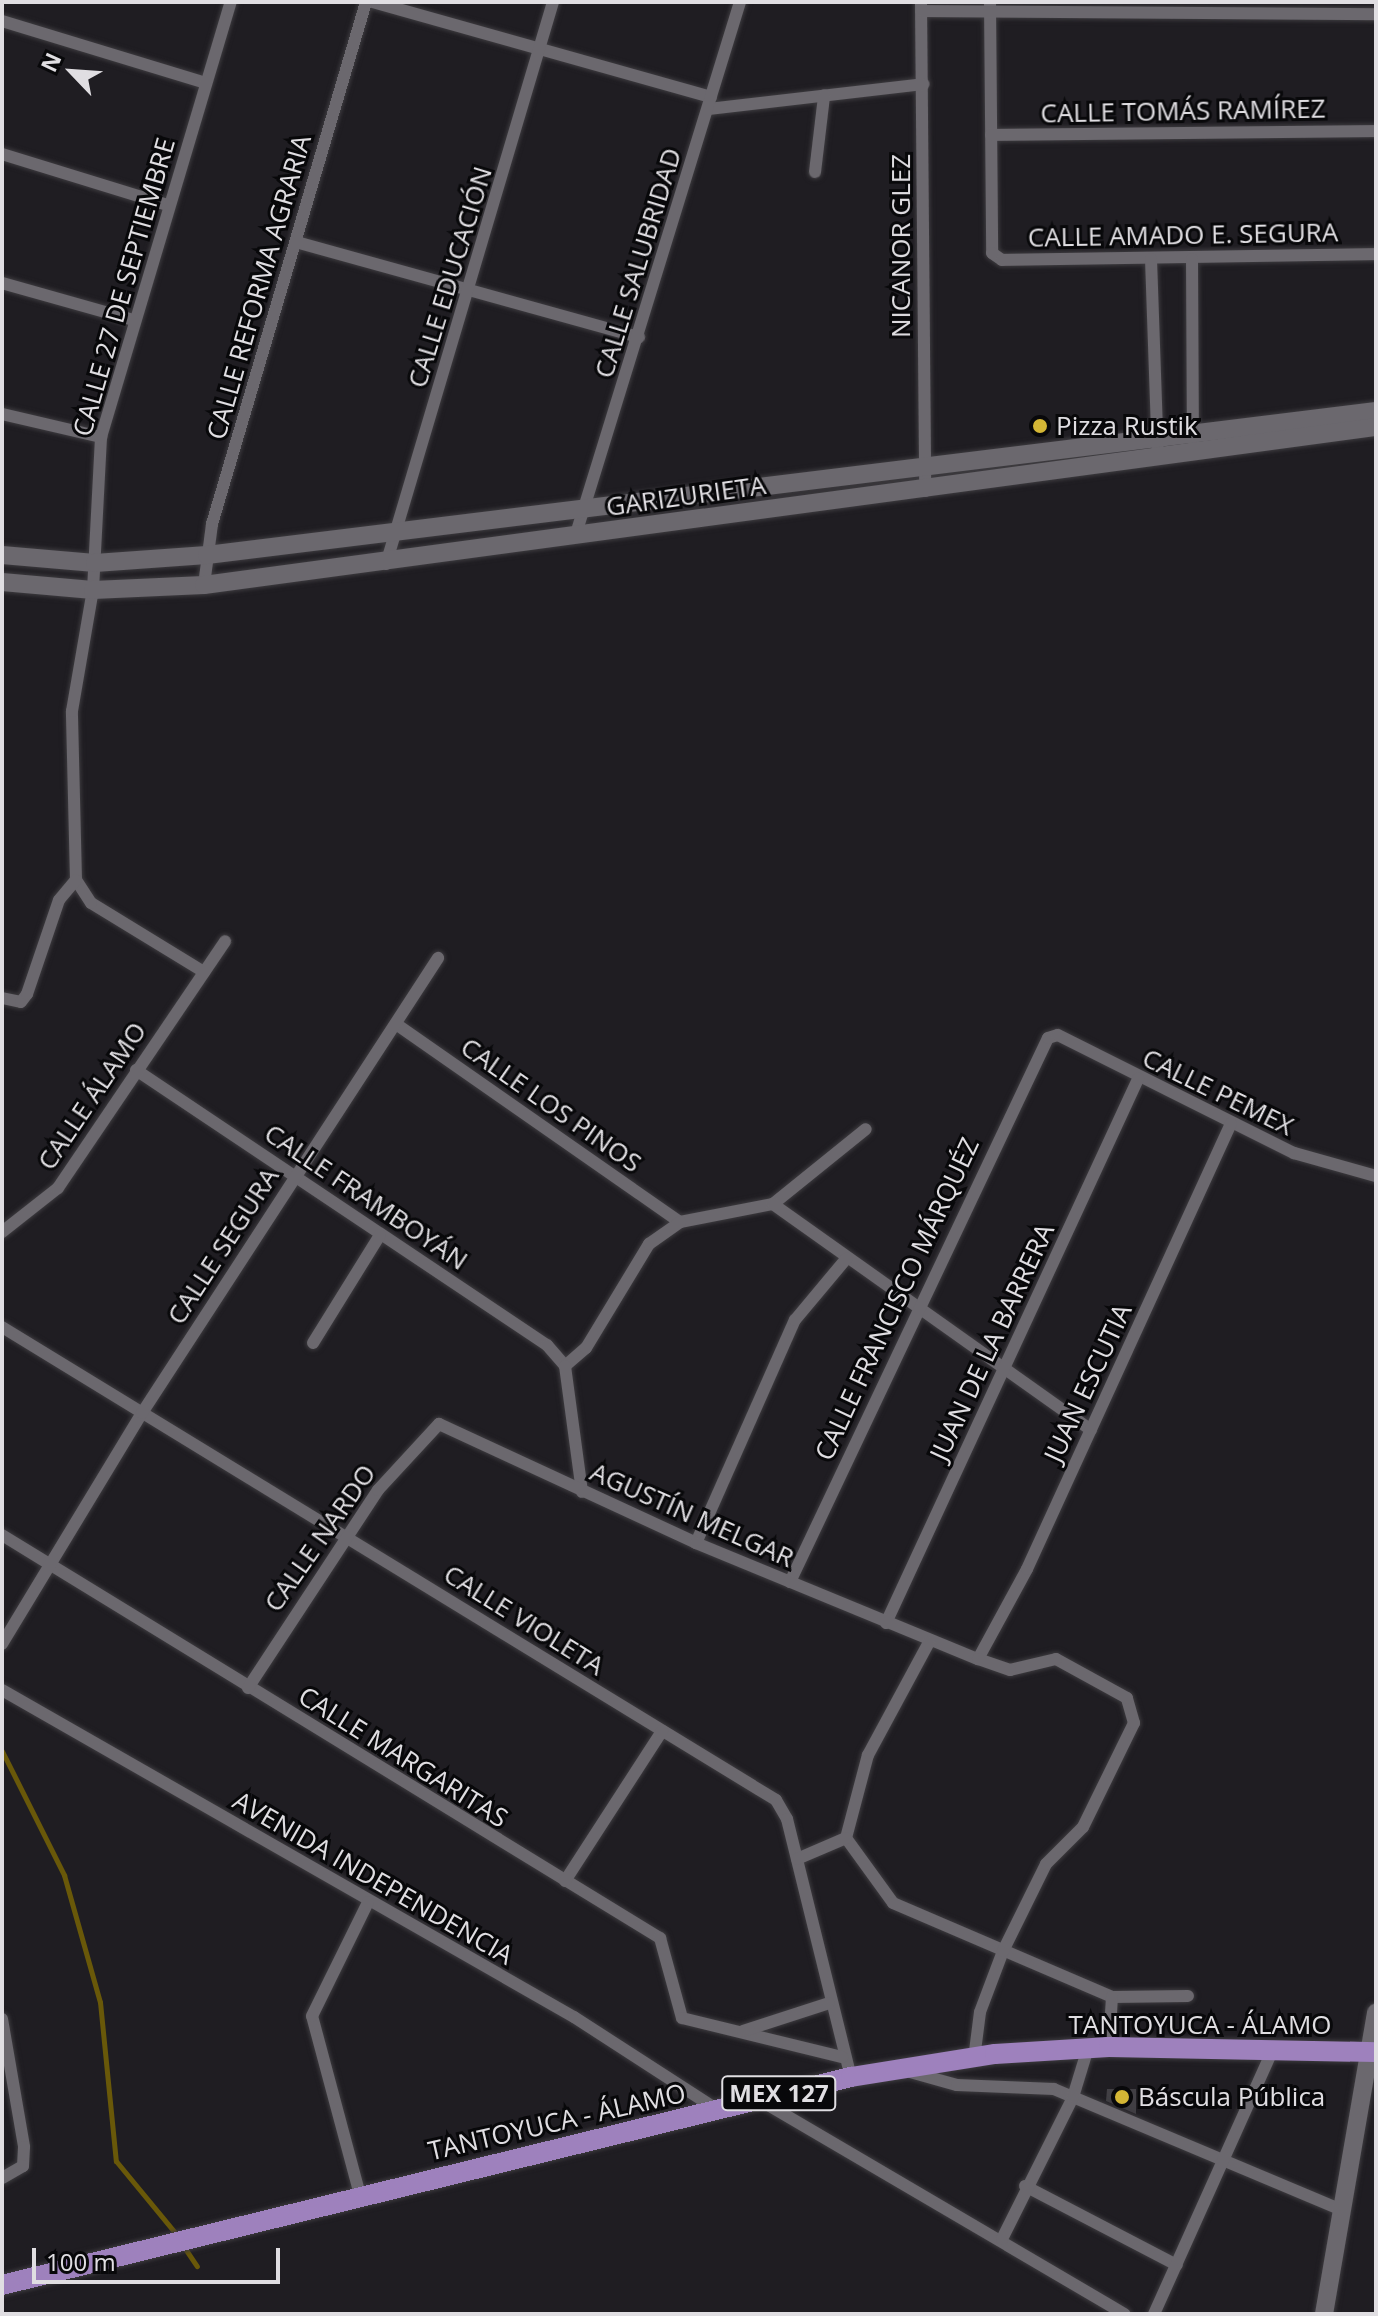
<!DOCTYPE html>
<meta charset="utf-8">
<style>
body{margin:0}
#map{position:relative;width:1378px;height:2316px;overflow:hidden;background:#1f1d22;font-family:"Open Sans",sans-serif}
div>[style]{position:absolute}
.stream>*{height:5px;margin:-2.5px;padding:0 2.5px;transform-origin:2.5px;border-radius:2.5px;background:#695809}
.building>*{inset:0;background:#413f44}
.roads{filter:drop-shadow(0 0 2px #3d3b3f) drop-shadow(0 0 2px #3d3b3f)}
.street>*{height:12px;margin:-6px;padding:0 6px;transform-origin:6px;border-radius:6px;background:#6b686e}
.secondary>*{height:18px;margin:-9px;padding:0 9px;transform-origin:9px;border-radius:9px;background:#6b686e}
.primary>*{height:20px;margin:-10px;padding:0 10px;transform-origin:10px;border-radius:10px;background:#9e81bd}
.dots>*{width:22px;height:22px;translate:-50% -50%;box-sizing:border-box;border:4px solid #08080a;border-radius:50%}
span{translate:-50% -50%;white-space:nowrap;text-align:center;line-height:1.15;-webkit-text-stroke:6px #08080a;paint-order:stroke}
.shield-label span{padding:2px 6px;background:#08080a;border:2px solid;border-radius:6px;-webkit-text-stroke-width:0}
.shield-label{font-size:24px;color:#e0dee2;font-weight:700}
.street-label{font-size:26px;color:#e0dee2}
.poi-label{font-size:26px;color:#e0dee2}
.left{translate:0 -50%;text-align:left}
.frame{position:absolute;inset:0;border:4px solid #e0dee2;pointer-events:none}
.north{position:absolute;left:32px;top:32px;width:80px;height:80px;-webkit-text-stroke:6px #08080a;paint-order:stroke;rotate:295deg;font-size:22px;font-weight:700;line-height:32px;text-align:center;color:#e0dee2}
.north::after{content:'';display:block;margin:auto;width:28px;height:36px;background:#e0dee2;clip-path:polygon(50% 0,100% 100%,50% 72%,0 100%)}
.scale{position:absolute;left:32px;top:2248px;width:248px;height:36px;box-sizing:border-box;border:4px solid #e0dee2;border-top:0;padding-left:10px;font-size:24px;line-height:28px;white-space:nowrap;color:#e0dee2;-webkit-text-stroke:6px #08080a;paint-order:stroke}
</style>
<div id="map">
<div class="stream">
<div style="left:2px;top:1751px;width:139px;rotate:63.4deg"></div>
<div style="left:64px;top:1875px;width:132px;rotate:74.2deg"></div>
<div style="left:100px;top:2002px;width:160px;rotate:84.3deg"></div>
<div style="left:116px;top:2161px;width:96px;rotate:50.5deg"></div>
<div style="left:184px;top:2247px;width:23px;rotate:56deg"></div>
</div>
<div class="building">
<div style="clip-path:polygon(1107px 2089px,1136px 2089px,1136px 2114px,1106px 2101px)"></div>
</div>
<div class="roads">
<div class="street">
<div style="left:373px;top:2px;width:351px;rotate:15.7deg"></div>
<div style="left:921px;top:2px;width:489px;rotate:89.5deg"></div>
<div style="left:990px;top:2px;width:251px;rotate:89.5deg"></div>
<div style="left:992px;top:253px;width:12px;rotate:35deg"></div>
<div style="left:1002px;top:260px;width:374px;rotate:-0.9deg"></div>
<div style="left:922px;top:11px;width:454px;rotate:0.4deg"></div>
<div style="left:2px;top:21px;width:213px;rotate:16.9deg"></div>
<div style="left:708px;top:109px;width:217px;rotate:-6.6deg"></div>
<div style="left:991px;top:135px;width:385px;rotate:-0.6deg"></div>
<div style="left:2px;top:154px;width:174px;rotate:17.1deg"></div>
<div style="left:815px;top:172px;width:77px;rotate:-83.2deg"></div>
<div style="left:296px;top:242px;width:356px;rotate:15.5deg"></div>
<div style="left:1151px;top:259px;width:200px;rotate:88deg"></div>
<div style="left:1192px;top:259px;width:181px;rotate:89.7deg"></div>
<div style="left:2px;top:283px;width:137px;rotate:15.7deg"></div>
<div style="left:2px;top:414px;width:102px;rotate:13.1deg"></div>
<div style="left:575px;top:537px;width:560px;rotate:-72.86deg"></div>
<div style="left:386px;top:564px;width:586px;rotate:-73.45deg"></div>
<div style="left:204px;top:585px;width:62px;rotate:-82.5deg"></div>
<div style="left:212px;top:524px;width:544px;rotate:-73.56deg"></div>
<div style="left:204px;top:972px;width:132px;rotate:-148.6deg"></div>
<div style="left:91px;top:903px;width:27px;rotate:-123deg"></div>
<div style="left:76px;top:880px;width:169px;rotate:-91.4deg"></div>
<div style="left:72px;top:711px;width:123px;rotate:-80.2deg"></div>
<div style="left:93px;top:590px;width:153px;rotate:-87deg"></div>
<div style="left:101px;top:437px;width:454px;rotate:-73.4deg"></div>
<div style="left:2px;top:998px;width:19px;rotate:12deg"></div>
<div style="left:21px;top:1002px;width:10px;rotate:-53deg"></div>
<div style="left:27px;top:994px;width:99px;rotate:-71.2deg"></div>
<div style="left:59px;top:900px;width:26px;rotate:-50deg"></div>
<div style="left:396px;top:1024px;width:346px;rotate:34.9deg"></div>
<div style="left:680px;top:1222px;width:95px;rotate:-11deg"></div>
<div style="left:773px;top:1204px;width:119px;rotate:-38.9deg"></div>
<div style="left:136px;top:1070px;width:495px;rotate:33.8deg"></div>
<div style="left:547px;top:1345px;width:28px;rotate:49deg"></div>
<div style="left:773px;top:1204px;width:390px;rotate:35.4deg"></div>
<div style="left:2px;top:1232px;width:71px;rotate:-38.2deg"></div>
<div style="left:58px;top:1188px;width:298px;rotate:-55.9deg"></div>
<div style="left:2px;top:1327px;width:907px;rotate:31.43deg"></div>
<div style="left:776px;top:1800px;width:22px;rotate:60deg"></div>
<div style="left:787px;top:1819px;width:266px;rotate:76.1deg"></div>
<div style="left:313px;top:1343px;width:127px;rotate:-58.2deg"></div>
<div style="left:565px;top:1366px;width:28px;rotate:-41deg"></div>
<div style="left:586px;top:1348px;width:122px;rotate:-58.8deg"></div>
<div style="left:649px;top:1244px;width:38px;rotate:-35deg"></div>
<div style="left:565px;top:1366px;width:127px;rotate:82.3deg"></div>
<div style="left:2px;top:1535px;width:772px;rotate:31.49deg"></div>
<div style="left:660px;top:1938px;width:83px;rotate:74.6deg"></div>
<div style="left:682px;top:2018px;width:165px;rotate:13.7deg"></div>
<div style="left:696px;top:1543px;width:244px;rotate:-66.1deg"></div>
<div style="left:795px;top:1320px;width:80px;rotate:-50.1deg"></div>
<div style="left:790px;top:1582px;width:602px;rotate:-64.63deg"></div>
<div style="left:1048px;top:1038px;width:10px;rotate:-17deg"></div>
<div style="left:1058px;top:1035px;width:264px;rotate:26.6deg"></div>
<div style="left:1294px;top:1153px;width:85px;rotate:15.7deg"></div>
<div style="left:886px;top:1623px;width:600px;rotate:-65.14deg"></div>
<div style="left:2px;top:1644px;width:270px;rotate:-58.8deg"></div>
<div style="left:142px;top:1413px;width:543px;rotate:-56.95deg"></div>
<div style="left:978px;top:1659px;width:102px;rotate:-61.4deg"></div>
<div style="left:1027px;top:1569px;width:490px;rotate:-65.4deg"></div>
<div style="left:248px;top:1688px;width:237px;rotate:-56.7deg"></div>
<div style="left:378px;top:1490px;width:90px;rotate:-47.3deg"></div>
<div style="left:439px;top:1424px;width:283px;rotate:24.8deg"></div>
<div style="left:696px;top:1543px;width:305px;rotate:22.4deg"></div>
<div style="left:2px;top:1690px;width:659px;rotate:29.76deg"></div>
<div style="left:574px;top:2017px;width:171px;rotate:32.9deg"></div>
<div style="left:846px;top:1838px;width:80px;rotate:54.1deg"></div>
<div style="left:893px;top:1903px;width:238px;rotate:23.2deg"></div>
<div style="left:1112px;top:1997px;width:76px;rotate:-0.8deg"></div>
<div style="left:846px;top:1838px;width:86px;rotate:-75.2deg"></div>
<div style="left:868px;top:1755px;width:128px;rotate:-61.6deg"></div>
<div style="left:797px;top:1859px;width:53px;rotate:-23.2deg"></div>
<div style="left:565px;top:1881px;width:179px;rotate:-57.1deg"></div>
<div style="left:2px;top:2019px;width:130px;rotate:80.2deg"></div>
<div style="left:24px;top:2147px;width:19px;rotate:93deg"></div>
<div style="left:23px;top:2166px;width:24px;rotate:150deg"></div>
<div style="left:743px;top:2031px;width:90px;rotate:-18deg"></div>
<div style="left:1109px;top:2047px;width:50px;rotate:-86.6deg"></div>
<div style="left:974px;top:2059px;width:47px;rotate:-82.7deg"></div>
<div style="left:980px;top:2012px;width:65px;rotate:-69.3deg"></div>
<div style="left:1003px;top:1951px;width:97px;rotate:-63.7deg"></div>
<div style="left:1046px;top:1864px;width:52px;rotate:-45deg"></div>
<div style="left:1083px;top:1827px;width:116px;rotate:-63.9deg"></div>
<div style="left:1134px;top:1723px;width:26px;rotate:-106deg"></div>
<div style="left:1127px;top:1698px;width:81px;rotate:-151.2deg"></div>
<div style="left:1056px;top:1659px;width:47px;rotate:166.6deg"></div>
<div style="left:1010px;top:1670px;width:34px;rotate:-161deg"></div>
<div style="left:910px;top:2072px;width:49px;rotate:15.5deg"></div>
<div style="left:957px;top:2085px;width:97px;rotate:2.4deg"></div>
<div style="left:1054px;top:2089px;width:310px;rotate:22.8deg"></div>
<div style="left:758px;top:2099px;width:425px;rotate:30.4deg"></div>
<div style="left:1025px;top:2186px;width:171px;rotate:27.5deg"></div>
<div style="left:360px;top:2195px;width:185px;rotate:-105deg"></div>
<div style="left:312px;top:2016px;width:127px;rotate:-63.8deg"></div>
<div style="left:1002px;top:2239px;width:159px;rotate:-63.4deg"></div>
<div style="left:1073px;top:2097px;width:51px;rotate:-73deg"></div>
<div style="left:1154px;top:2314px;width:285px;rotate:-65.8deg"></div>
</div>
<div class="secondary">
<div style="left:2px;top:555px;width:93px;rotate:4.9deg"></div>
<div style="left:95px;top:563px;width:112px;rotate:-4.1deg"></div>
<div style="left:207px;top:555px;width:1178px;rotate:-7.02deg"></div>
<div style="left:2px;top:582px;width:91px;rotate:5deg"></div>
<div style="left:93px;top:590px;width:111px;rotate:-2.6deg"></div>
<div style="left:204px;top:585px;width:1183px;rotate:-7.68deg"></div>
<div style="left:1324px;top:2314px;width:306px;rotate:-80.2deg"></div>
</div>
<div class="primary">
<div style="left:2px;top:2285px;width:874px;rotate:-13.77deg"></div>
<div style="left:851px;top:2077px;width:146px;rotate:-9.1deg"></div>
<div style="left:995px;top:2054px;width:114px;rotate:-3.5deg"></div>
<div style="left:1109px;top:2047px;width:267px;rotate:1.1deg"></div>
</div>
</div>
<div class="dots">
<div style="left:1040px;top:426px;background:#d4b635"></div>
<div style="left:1122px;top:2097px;background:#d4b635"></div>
</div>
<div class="shield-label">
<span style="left:779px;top:2093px">MEX 127</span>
</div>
<div class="street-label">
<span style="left:1183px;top:111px;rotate:-1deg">CALLE TOMÁS RAMÍREZ</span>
<span style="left:1183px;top:235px;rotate:-1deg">CALLE AMADO E. SEGURA</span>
<span style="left:901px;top:246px;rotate:-90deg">NICANOR GLEZ</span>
<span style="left:638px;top:263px;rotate:-73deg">CALLE SALUBRIDAD</span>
<span style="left:450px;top:277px;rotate:-73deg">CALLE EDUCACIÓN</span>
<span style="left:124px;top:287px;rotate:-74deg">CALLE 27 DE SEPTIEMBRE</span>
<span style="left:259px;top:287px;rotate:-74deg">CALLE REFORMA AGRARIA</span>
<span style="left:686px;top:496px;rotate:-8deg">GARIZURIETA</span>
<span style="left:1218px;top:1092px;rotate:26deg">CALLE PEMEX</span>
<span style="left:92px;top:1096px;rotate:-56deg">CALLE ÁLAMO</span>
<span style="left:551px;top:1105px;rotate:35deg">CALLE LOS PINOS</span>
<span style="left:366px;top:1197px;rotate:34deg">CALLE FRAMBOYÁN</span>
<span style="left:223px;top:1246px;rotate:-57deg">CALLE SEGURA</span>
<span style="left:897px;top:1299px;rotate:-65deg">CALLE FRANCISCO MÁRQUÉZ</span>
<span style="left:992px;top:1342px;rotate:-65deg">JUAN DE LA BARRERA</span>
<span style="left:1088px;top:1383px;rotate:-65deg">JUAN ESCUTIA</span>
<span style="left:692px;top:1515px;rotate:24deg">AGUSTÍN MELGAR</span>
<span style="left:320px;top:1538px;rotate:-55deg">CALLE NARDO</span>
<span style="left:524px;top:1620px;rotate:32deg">CALLE VIOLETA</span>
<span style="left:403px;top:1757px;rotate:32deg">CALLE MARGARITAS</span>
<span style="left:373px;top:1878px;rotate:30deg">AVENIDA INDEPENDENCIA</span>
<span style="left:1200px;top:2025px">TANTOYUCA - ÁLAMO</span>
<span style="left:557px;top:2122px;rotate:-13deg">TANTOYUCA - ÁLAMO</span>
</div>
<div class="poi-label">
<span class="left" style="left:1056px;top:426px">Pizza Rustik</span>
<span class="left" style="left:1138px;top:2097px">Báscula Pública</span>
</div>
<div class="frame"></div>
<div class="north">N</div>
<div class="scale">100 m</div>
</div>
